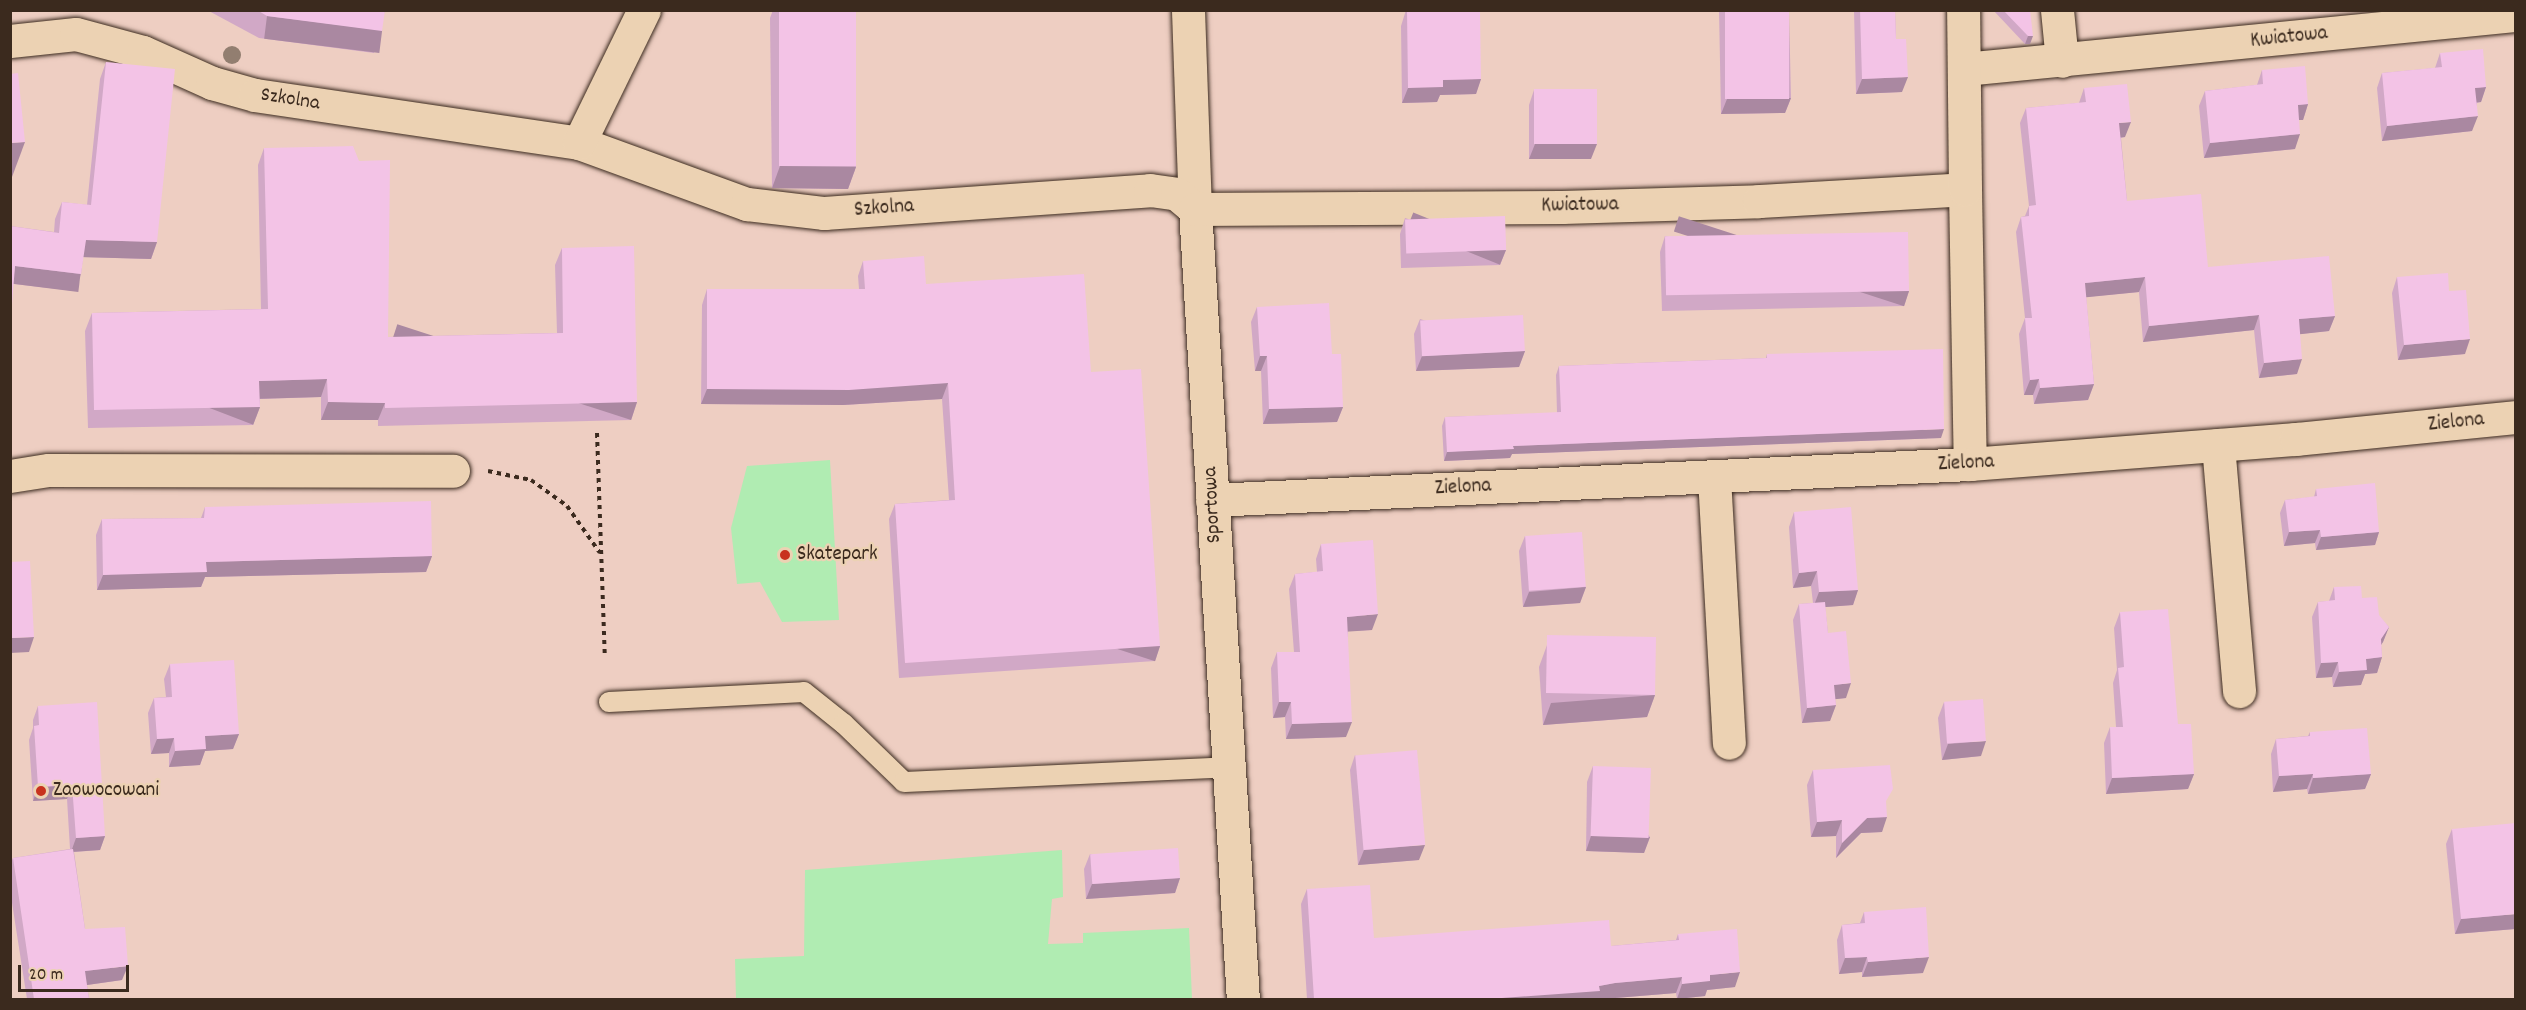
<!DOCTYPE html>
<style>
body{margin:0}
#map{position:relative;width:2526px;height:1010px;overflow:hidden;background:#eecec2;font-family:Dekko,sans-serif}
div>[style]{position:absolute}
.green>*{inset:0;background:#b0ecb2}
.path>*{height:4px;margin-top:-2px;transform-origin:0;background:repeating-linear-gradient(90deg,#3b2a1e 0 4.5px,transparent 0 9px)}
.roads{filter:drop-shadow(0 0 2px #3b2a1e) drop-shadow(0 0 2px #3b2a1e)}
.service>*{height:20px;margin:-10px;padding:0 10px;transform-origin:10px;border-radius:10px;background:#ecd2b3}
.minor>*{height:33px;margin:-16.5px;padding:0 16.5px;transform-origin:16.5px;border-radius:16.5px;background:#ecd2b3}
.trees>*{width:18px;height:18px;margin:-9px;border-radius:50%;background:#927e70}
.wall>*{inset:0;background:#d1a8c6}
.shaded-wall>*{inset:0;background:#aa88a1;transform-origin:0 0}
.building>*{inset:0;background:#f3c3e6;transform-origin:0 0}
.dots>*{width:16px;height:16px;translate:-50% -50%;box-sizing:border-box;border:3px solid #ecd2b3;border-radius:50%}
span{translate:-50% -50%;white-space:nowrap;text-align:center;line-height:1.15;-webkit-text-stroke:4.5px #ecd2b3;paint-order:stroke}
.street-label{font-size:21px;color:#3b2a1e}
.poi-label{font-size:21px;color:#3b2a1e}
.left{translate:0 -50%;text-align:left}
.frame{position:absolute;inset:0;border:12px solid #3b2a1e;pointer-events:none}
.scale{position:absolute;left:18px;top:965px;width:111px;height:27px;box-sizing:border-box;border:3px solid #3b2a1e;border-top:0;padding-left:8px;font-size:18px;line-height:21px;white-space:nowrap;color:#3b2a1e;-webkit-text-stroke:4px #ecd2b3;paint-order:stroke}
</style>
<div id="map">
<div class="green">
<div style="clip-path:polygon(830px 460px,839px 620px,782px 622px,760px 582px,737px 584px,731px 528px,747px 466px)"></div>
<div style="clip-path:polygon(1062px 850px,1063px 897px,1052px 899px,1048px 944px,1083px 943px,1083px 933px,1189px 928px,1192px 999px,736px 999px,735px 959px,804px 956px,805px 870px)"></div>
</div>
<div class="path">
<div style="left:597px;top:433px;width:225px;rotate:88deg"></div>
<div style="left:488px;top:471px;width:44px;rotate:11.8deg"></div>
<div style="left:531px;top:480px;width:44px;rotate:35.8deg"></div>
<div style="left:567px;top:506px;width:57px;rotate:54.9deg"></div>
</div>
<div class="roads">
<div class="service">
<div style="left:609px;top:702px;width:195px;rotate:-2.9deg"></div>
<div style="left:804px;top:692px;width:51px;rotate:38.7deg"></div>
<div style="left:844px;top:724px;width:83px;rotate:44deg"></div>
<div style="left:904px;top:782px;width:325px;rotate:-2.6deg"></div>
</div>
<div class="minor">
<div style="left:1188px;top:10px;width:199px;rotate:88deg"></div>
<div style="left:1195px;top:209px;width:792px;rotate:86.53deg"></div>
<div style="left:2057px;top:10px;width:51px;rotate:84.4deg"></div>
<div style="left:10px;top:41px;width:66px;rotate:-6.1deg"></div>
<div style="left:76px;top:34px;width:69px;rotate:15deg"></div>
<div style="left:143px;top:52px;width:76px;rotate:24.2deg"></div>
<div style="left:212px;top:83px;width:45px;rotate:15.6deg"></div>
<div style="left:255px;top:95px;width:328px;rotate:8.4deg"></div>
<div style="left:579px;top:143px;width:179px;rotate:20deg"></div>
<div style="left:747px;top:204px;width:78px;rotate:6.7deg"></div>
<div style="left:824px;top:213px;width:327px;rotate:-4deg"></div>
<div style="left:1150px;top:190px;width:27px;rotate:8deg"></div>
<div style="left:1177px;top:194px;width:23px;rotate:40deg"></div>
<div style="left:1964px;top:69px;width:555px;rotate:-5.59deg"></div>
<div style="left:579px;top:143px;width:148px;rotate:-64deg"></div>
<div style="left:1965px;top:189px;width:275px;rotate:89deg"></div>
<div style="left:1195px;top:209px;width:367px;rotate:-0.3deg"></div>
<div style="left:1562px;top:207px;width:197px;rotate:-1.7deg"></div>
<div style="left:1759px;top:201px;width:206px;rotate:-3.3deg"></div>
<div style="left:1965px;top:189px;width:179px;rotate:-90.6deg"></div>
<div style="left:2218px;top:445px;width:247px;rotate:85.1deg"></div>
<div style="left:10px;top:476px;width:39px;rotate:-9deg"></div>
<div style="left:49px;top:470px;width:404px;rotate:0.1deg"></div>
<div style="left:1714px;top:477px;width:266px;rotate:86.8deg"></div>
<div style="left:1212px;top:500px;width:759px;rotate:-2.72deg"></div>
<div style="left:1970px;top:464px;width:327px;rotate:-4.4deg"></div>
<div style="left:2296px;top:439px;width:221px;rotate:-5.7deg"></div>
</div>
</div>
<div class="trees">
<div style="left:232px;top:55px"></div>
</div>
<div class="wall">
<div style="clip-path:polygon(207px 10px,385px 10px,374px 53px,259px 38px)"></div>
<div style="clip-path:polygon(773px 10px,856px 10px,856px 167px,848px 189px,772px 188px,770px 18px)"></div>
<div style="clip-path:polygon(1406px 10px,1481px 79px,1476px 94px,1440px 95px,1437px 102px,1402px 103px,1401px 26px)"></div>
<div style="clip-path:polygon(1719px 10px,1789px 10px,1791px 98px,1785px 113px,1721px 114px)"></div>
<div style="clip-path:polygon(1854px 10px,1895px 10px,1896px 39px,1902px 92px,1856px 94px)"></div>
<div style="clip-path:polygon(1993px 10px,2030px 10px,2030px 44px,2025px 44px)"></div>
<div style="clip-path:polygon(2440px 53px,2486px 87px,2481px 102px,2477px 103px,2472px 131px,2382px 141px,2377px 88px,2382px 73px,2435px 68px)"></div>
<div style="clip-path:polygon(106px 62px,157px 242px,151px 259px,83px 257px,81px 274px,75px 291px,14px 284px,10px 226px,54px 232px,55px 219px,62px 202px,87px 205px,100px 79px)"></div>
<div style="clip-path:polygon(2262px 70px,2308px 104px,2303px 120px,2299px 120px,2295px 149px,2204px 158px,2199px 106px,2205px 91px,2257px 85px)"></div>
<div style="clip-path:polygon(2084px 88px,2125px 137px,2121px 138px,2127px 201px,2208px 267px,2335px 316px,2329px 331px,2300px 334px,2297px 374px,2259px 378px,2254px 330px,2143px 342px,2139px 292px,2086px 297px,2094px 384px,2088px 400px,2034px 404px,2033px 395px,2024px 395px,2019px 334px,2025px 318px,2016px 232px,2021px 217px,2025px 216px,2029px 206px,2020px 123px,2026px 108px,2079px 103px)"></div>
<div style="clip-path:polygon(1534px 90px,1591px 159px,1529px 159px,1529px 105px)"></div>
<div style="clip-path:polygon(264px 148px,388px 337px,557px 333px,555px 265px,562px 248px,637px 402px,631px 420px,378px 426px,378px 420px,321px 420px,321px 397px,260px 399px,260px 407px,253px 425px,88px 428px,85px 331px,92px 313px,261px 309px,258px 165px)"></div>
<div style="clip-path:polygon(1405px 218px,1506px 250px,1500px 265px,1401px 268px,1400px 234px)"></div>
<div style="clip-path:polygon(1665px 236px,1909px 291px,1904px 306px,1662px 311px,1660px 252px)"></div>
<div style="clip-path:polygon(863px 261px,926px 284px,1091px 372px,1160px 646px,1155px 661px,899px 678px,889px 519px,895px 504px,949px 500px,942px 399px,843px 405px,701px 404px,702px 305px,707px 289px,859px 289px,858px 276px)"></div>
<div style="clip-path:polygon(2397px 277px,2449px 291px,2465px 354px,2398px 360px,2392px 293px)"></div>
<div style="clip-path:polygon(1257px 307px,1332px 354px,1343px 407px,1337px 422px,1263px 424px,1261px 371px,1255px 371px,1251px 322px)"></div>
<div style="clip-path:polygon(1420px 319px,1525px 351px,1519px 367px,1416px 371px,1414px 334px)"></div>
<div style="clip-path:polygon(1767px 354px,1941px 438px,1512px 454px,1510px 458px,1444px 461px,1442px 426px,1445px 417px,1557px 413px,1556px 375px,1559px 366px,1766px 358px)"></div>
<div style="clip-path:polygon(2316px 489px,2379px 532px,2375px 545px,2316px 550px,2315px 543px,2284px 546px,2280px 513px,2285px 500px,2314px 497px)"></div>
<div style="clip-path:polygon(205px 507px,432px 556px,426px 572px,205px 577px,201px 587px,97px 590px,96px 535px,102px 519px,201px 518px)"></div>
<div style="clip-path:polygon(1794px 512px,1858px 590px,1853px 605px,1825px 607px,1828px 633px,1846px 698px,1835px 699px,1836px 705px,1830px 721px,1802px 723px,1793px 620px,1799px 604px,1813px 603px,1811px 586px,1793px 588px,1789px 527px)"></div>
<div style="clip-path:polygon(1525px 536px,1586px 587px,1580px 603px,1523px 607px,1519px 551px)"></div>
<div style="clip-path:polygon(1321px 544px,1372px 630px,1348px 631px,1346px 737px,1286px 739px,1285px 717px,1273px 718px,1271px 668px,1277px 652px,1294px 652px,1289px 589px,1295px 574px,1317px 572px,1316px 559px)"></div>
<div style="clip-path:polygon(2334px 587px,2362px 598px,2389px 627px,2383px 642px,2381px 645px,2382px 657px,2377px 673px,2365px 674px,2361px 685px,2333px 687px,2332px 677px,2316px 678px,2312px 617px,2318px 602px,2329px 601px)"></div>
<div style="clip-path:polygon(2120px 612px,2178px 724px,2194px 774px,2188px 789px,2106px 794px,2104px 743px,2110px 727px,2116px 727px,2113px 683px,2117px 670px,2114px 628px)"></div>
<div style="clip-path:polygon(1547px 645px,1655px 695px,1647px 717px,1543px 725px,1539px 667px)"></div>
<div style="clip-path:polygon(170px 664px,239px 734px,233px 749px,205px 751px,200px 765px,169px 767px,169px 753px,151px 754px,148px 713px,154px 698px,166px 697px,164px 679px)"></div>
<div style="clip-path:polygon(1944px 702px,1981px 756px,1942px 760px,1938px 718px)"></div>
<div style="clip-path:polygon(38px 706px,105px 836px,100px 850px,74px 852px,85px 929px,122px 980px,87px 985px,89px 999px,27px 999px,10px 890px,10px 865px,13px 858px,70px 849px,67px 799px,33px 801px,29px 740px,33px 728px,33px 720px)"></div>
<div style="clip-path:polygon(2310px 732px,2371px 774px,2365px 789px,2308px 794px,2307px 789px,2273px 792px,2271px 754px,2276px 739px,2308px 736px)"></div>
<div style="clip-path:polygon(1355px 755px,1419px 860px,1358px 865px,1350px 770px)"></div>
<div style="clip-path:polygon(1593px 766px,1650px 837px,1644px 853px,1586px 851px,1587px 782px)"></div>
<div style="clip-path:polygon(1813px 770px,1886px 805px,1882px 832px,1861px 833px,1836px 858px,1836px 836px,1811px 837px,1807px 785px)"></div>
<div style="clip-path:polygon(2452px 829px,2515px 929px,2455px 934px,2446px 844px)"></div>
<div style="clip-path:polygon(1090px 854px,1180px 878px,1175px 893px,1086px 899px,1084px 869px)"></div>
<div style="clip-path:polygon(1307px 889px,1374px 938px,1611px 946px,1676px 940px,1678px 934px,1735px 987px,1707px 990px,1705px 996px,1677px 999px,1676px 993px,1603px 999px,1307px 999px,1301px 904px)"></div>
<div style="clip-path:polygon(1864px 912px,1923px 973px,1862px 977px,1862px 972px,1839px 974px,1837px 940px,1842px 925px,1860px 923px)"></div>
</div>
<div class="shaded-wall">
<div style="left:267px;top:16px;width:116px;height:23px;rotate:7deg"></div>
<div style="clip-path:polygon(2028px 36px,2033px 36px,2030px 44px,2025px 44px)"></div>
<div style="clip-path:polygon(1908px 77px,1902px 92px,1856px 94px,1862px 79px)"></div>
<div style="clip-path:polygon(1481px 79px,1476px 94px,1440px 95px,1437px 102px,1402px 103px,1408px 88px,1443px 80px)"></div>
<div style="clip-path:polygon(2486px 87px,2481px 102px,2470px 103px,2475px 88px)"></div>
<div style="clip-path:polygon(1791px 98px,1785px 113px,1721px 114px,1727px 99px)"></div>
<div style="clip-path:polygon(2308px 104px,2303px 120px,2292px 120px,2298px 105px)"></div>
<div style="clip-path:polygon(2478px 116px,2472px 131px,2382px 141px,2387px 126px)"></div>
<div style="clip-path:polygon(2131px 122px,2125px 137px,2114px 138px,2119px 123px)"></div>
<div style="clip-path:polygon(2300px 134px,2295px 149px,2204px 158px,2210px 143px)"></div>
<div style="clip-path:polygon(25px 142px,12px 177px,10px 177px,10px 143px)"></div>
<div style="clip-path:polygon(1535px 144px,1597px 144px,1591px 159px,1529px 159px)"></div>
<div style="clip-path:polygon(780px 166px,856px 167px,848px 189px,772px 188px)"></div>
<div style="clip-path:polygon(86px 240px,157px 242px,151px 259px,79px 257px)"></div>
<div style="left:1506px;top:250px;width:16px;height:100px;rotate:112deg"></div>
<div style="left:15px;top:266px;width:66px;height:18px;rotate:7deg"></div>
<div style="clip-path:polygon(2145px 277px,2139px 292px,2079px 298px,2085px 283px)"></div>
<div style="left:1909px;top:291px;width:16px;height:242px;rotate:108deg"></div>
<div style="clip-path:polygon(2259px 315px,2254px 330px,2143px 342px,2149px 326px)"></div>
<div style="clip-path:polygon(2335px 316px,2329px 331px,2293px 335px,2299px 319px)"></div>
<div style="clip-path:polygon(2470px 339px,2465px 354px,2398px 360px,2404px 345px)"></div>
<div style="clip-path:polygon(1525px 351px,1519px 367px,1416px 371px,1422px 356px)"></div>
<div style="clip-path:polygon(1260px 356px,1267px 356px,1261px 371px,1255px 371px)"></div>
<div style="clip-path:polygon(2302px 359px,2297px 374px,2259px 378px,2264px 363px)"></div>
<div style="clip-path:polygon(327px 379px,321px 397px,253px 399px,259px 381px)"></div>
<div style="clip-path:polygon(2039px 379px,2033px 395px,2024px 395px,2030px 380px)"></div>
<div style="clip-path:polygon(948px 383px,942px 399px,843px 405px,701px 404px,707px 389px)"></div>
<div style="clip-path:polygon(2094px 384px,2088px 400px,2034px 404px,2040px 388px)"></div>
<div style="clip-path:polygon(328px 402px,385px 403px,378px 420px,321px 420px)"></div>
<div style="left:637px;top:402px;width:19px;height:252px;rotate:108deg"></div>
<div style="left:260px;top:407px;width:19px;height:166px;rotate:111deg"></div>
<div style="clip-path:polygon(1343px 407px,1337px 422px,1263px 424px,1269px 409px)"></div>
<div style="clip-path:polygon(1944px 429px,1941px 438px,1512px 454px,1510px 458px,1444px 461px,1447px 452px,1513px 446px)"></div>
<div style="clip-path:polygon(2320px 530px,2315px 543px,2284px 546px,2289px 532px)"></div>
<div style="clip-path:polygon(2379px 532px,2375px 545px,2316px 550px,2321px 537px)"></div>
<div style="clip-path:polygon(432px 556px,426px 572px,205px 577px,201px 587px,97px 590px,103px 575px,206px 562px)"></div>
<div style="clip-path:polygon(1817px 571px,1811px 586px,1793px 588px,1799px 573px)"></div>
<div style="clip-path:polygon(1586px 587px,1580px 603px,1523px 607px,1529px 592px)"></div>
<div style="clip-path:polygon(1858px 590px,1853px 605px,1813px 608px,1819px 592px)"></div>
<div style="clip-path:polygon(1378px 614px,1372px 630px,1342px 632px,1347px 617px)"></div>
<div style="clip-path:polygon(2389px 627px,2383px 642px,2375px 654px,2381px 639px)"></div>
<div style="clip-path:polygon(34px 637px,29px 652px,10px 653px,10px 638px)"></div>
<div style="left:1160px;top:646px;width:16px;height:256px;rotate:108deg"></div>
<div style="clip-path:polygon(2382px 657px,2377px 673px,2365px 674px,2361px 685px,2333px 687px,2339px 672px,2366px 659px)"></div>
<div style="clip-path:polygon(2338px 662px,2332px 677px,2316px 678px,2321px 663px)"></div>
<div style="clip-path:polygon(1851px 683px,1846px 698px,1828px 700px,1834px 685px)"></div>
<div style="clip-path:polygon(1655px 695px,1647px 717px,1543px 725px,1551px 703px)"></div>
<div style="clip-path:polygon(1279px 702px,1291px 702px,1285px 717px,1273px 718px)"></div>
<div style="clip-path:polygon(1836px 705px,1830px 721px,1802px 723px,1807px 708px)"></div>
<div style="clip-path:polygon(1352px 722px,1346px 737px,1286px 739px,1292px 724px)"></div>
<div style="clip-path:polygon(239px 734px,233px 749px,205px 751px,200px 765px,169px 767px,175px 751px,205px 736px)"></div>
<div style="clip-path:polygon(174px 738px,169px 753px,151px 754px,157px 739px)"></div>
<div style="clip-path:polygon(1986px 741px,1981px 756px,1942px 760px,1948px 744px)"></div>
<div style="clip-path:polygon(2194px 774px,2188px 789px,2106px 794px,2112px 778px)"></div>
<div style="clip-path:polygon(2313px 774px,2307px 789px,2273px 792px,2279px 776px)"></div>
<div style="clip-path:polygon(2371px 774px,2365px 789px,2308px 794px,2313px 778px)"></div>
<div style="clip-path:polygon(72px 785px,67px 799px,33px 801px,38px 787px)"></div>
<div style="clip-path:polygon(1887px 817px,1882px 832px,1861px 833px,1836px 858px,1842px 843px,1867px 818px)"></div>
<div style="clip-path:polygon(1842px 820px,1836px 836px,1811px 837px,1817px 822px)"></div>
<div style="clip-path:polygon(105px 836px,100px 850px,71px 852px,76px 838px)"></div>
<div style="clip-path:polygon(1591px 836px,1650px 837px,1644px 853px,1586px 851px)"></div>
<div style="clip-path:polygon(1425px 845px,1419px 860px,1358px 865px,1364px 850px)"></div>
<div style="clip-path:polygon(1180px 878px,1175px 893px,1086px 899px,1092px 884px)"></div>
<div style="clip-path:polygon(2516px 914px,2515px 929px,2455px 934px,2461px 919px)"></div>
<div style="clip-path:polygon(1867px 957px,1862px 972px,1839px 974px,1845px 958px)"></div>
<div style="clip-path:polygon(1929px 957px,1923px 973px,1862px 977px,1868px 962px)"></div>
<div style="clip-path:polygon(128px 966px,122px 980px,80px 986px,85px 971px)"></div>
<div style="clip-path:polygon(1740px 972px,1735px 987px,1707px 990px,1705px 996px,1677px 999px,1682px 984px,1710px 975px)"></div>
<div style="clip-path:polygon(1682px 977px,1676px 993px,1603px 999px,1488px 999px,1599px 986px,1615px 983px)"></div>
</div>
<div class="building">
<div style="clip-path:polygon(257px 10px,385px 10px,382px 31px,267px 16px)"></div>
<div style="left:779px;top:10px;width:77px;height:156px"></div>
<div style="clip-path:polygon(1407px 10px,1480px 10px,1481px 79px,1443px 80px,1443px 87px,1408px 88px)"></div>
<div style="left:1725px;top:10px;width:64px;height:89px"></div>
<div style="clip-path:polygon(1860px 10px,1895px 10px,1896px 39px,1906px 39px,1908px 77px,1862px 79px)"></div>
<div style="clip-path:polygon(2003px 10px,2030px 10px,2033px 36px,2028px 36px)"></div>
<div style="clip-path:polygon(2483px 49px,2486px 87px,2475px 88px,2478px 116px,2387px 126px,2382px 73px,2442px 67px,2440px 53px)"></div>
<div style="clip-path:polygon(106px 62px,175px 69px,157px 242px,86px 240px,81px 274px,15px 266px,10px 330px,10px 226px,59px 233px,62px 202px,91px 205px)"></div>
<div style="clip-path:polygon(2305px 66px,2308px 104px,2298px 105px,2300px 134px,2210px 143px,2205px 91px,2263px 84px,2262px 70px)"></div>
<div style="clip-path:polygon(18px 73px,25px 142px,10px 143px,10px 74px)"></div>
<div style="clip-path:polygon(2127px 84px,2131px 122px,2119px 123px,2127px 201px,2201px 194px,2208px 267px,2329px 256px,2335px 316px,2299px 319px,2302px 359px,2264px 363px,2259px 315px,2149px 326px,2145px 277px,2085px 283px,2094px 384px,2040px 388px,2039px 379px,2030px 380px,2025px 318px,2032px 318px,2021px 217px,2029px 216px,2029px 206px,2036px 205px,2026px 108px,2086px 102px,2084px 88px)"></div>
<div style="left:1597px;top:89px;width:55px;height:63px;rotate:90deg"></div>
<div style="clip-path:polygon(353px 146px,359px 161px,390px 160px,388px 337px,563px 333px,562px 248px,634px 246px,637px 402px,385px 408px,385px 403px,328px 402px,327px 379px,259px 381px,260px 407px,94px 410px,92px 313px,268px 309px,264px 148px)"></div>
<div style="left:1505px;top:216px;width:34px;height:100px;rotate:88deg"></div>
<div style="left:1908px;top:232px;width:59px;height:243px;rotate:89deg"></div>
<div style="clip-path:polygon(924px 256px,926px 284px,1084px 274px,1091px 372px,1141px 369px,1160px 646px,905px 663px,895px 504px,955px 500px,948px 383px,849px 390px,707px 389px,707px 289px,865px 289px,863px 261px)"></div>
<div style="clip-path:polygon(2448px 273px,2449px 291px,2466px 290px,2470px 339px,2404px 345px,2397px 277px)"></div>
<div style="clip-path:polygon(1329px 303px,1332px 354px,1341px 354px,1343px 407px,1269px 409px,1267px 356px,1260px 356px,1257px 307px)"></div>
<div style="left:1523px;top:315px;width:36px;height:103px;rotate:87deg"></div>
<div style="clip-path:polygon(1943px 349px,1944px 429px,1513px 446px,1514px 449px,1447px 452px,1445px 417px,1561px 412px,1559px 366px,1767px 358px,1767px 354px)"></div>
<div style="clip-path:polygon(2375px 483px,2379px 532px,2321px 537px,2320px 530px,2289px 532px,2285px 500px,2317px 496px,2316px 489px)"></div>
<div style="clip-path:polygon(431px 501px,432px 556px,206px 562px,207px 572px,103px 575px,102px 519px,204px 518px,205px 507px)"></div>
<div style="clip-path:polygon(1851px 507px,1858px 590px,1819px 592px,1817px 571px,1799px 573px,1794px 512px)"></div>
<div style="left:1582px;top:532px;width:55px;height:57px;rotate:86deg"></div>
<div style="clip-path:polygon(1373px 540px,1378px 614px,1347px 617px,1352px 722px,1292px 724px,1291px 702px,1279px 702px,1277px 652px,1300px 652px,1295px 574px,1323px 571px,1321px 544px)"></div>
<div style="clip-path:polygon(30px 561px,34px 637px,10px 638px,10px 562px)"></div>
<div style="clip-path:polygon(2361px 586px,2362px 598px,2377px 597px,2379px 615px,2389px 627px,2381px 639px,2382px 657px,2366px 659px,2367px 670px,2339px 672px,2338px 662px,2321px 663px,2318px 602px,2335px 600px,2334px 587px)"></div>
<div style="clip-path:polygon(1825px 602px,1828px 633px,1846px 631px,1851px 683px,1834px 685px,1836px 705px,1807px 708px,1799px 604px)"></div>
<div style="clip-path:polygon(2168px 609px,2178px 724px,2191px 724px,2194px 774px,2112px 778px,2110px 727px,2123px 727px,2118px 668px,2124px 667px,2120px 612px)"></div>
<div style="left:1656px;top:637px;width:58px;height:109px;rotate:91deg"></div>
<div style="clip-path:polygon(234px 660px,239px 734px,205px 736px,206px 749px,175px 751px,174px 738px,157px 739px,154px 698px,172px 697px,170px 664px)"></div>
<div style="left:1983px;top:699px;width:42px;height:39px;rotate:86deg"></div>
<div style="clip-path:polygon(97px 702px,105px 836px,76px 838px,72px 785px,38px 787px,34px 726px,39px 725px,38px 706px)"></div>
<div style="clip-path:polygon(2367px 728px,2371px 774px,2313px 778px,2313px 774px,2279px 776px,2276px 739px,2310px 736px,2310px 732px)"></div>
<div style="left:1417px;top:750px;width:95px;height:62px;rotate:85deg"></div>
<div style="clip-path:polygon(1890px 765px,1893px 789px,1886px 801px,1887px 817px,1867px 818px,1842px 843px,1842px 820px,1817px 822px,1813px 770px)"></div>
<div style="left:1593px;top:766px;width:58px;height:70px;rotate:2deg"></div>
<div style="clip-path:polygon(2516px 823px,2516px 914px,2461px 919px,2452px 829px)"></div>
<div style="left:1178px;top:848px;width:30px;height:88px;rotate:86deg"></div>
<div style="clip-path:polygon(73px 849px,85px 929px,125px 927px,128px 966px,85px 971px,89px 999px,34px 999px,13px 858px)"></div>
<div style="clip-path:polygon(1370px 885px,1374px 938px,1609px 920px,1611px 946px,1679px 940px,1678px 934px,1737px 929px,1740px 972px,1710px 975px,1710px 981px,1682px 984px,1682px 977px,1615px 983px,1599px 986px,1600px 991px,1488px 999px,1314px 999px,1307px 889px)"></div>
<div style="clip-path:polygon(1926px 907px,1929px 957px,1868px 962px,1867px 957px,1845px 958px,1842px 925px,1865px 923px,1864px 912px)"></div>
</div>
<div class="dots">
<div style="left:785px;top:555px;background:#c8321e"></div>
<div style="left:41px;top:791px;background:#c8321e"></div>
</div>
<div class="street-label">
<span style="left:2289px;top:38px;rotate:-6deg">Kwiatowa</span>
<span style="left:290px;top:100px;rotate:9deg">Szkolna</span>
<span style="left:1580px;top:206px;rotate:-1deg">Kwiatowa</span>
<span style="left:884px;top:209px;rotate:-4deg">Szkolna</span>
<span style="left:2456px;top:423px;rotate:-6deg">Zielona</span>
<span style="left:1966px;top:464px;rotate:-3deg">Zielona</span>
<span style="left:1463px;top:488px;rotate:-3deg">Zielona</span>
<span style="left:1213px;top:505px;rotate:-93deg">Sportowa</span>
</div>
<div class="poi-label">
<span class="left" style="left:797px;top:555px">Skatepark</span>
<span class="left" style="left:53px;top:791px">Zaowocowani</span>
</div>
<div class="frame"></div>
<div class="scale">20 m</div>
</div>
